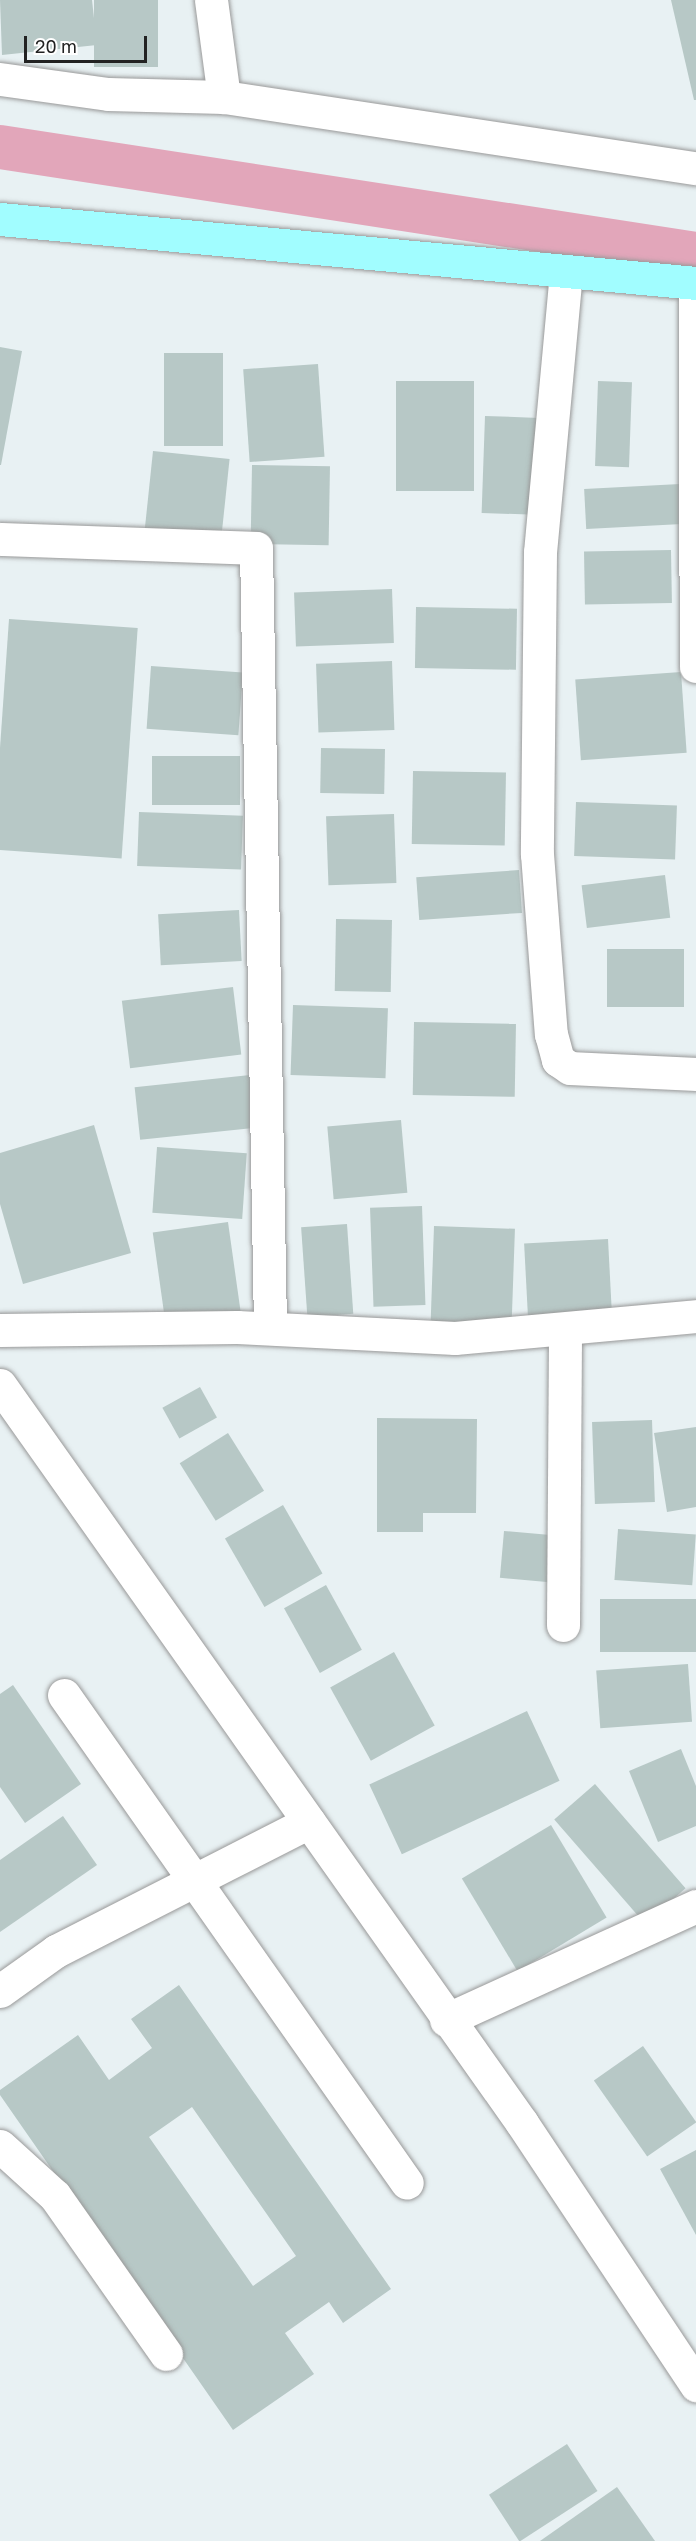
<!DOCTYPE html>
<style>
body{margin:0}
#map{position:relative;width:696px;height:2541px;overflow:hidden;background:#e8f1f3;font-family:"Golos Text",sans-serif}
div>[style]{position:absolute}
.canal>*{height:44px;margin:-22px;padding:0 22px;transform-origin:22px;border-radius:22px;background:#e2a6ba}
.building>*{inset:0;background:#b7c8c6;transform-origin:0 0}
.roads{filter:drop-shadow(0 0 2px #999) drop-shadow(0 0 2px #999)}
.minor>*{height:33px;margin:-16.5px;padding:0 16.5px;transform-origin:16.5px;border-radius:16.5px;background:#fff}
.major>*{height:33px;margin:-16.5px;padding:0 16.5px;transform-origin:16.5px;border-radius:16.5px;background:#a1fdff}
span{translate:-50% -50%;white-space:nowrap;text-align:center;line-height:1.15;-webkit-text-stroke:4.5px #fff;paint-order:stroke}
.scale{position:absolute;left:24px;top:36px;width:123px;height:27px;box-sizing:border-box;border:3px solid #222;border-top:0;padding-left:8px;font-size:18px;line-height:21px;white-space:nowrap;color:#222;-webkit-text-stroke:4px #fff;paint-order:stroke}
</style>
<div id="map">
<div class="canal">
<div style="left:0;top:147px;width:704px;rotate:8.74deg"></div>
</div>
<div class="building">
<div style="clip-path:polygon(0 0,92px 0,97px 45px,2px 55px)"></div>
<div style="left:94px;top:0;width:64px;height:67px"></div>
<div style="clip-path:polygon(671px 0,696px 0,696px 100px,694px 100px)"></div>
<div style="clip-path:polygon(0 347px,22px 351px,1px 465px,0 465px)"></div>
<div style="left:164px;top:353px;width:59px;height:93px"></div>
<div style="left:318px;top:364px;width:93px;height:75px;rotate:86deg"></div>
<div style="left:474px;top:381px;width:110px;height:78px;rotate:90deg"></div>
<div style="left:598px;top:381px;width:34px;height:85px;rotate:2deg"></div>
<div style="left:485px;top:416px;width:54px;height:97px;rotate:2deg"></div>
<div style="left:153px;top:451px;width:77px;height:80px;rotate:6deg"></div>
<div style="left:252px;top:465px;width:78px;height:79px;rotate:1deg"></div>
<div style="left:680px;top:484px;width:40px;height:96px;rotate:87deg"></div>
<div style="left:671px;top:550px;width:53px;height:87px;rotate:89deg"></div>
<div style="left:392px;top:589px;width:54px;height:98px;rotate:88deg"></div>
<div style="left:416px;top:607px;width:101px;height:61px;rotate:1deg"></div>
<div style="left:9px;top:619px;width:129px;height:231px;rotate:4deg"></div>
<div style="left:392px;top:661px;width:69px;height:76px;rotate:88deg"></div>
<div style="left:151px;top:666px;width:92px;height:63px;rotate:4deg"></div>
<div style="left:681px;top:672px;width:81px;height:106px;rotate:86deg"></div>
<div style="left:321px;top:748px;width:64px;height:45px;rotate:1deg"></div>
<div style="left:152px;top:756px;width:88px;height:49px"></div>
<div style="left:413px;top:771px;width:93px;height:73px;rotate:1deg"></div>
<div style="left:576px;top:802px;width:101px;height:54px;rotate:2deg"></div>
<div style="left:139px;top:812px;width:104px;height:54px;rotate:2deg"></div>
<div style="left:394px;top:814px;width:69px;height:68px;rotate:88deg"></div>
<div style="left:519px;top:870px;width:43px;height:103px;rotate:86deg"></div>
<div style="left:665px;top:875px;width:43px;height:84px;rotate:83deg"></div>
<div style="left:239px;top:910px;width:51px;height:81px;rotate:87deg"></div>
<div style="left:336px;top:919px;width:56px;height:72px;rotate:1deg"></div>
<div style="left:607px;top:949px;width:77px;height:58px"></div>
<div style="left:233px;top:987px;width:68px;height:112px;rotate:83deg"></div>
<div style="left:293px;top:1005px;width:95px;height:70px;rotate:2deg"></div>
<div style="left:414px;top:1022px;width:102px;height:73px;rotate:1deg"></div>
<div style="left:250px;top:1075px;width:53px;height:116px;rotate:84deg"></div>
<div style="left:401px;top:1120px;width:73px;height:74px;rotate:85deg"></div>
<div style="clip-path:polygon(94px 1125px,131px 1253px,23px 1284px,0 1204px,0 1153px)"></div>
<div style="left:157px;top:1147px;width:90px;height:66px;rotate:4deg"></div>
<div style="left:422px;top:1206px;width:99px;height:52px;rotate:88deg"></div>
<div style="left:228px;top:1222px;width:90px;height:76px;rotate:82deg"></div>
<div style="left:347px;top:1224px;width:90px;height:46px;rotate:86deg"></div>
<div style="left:434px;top:1226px;width:81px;height:99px;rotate:2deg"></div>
<div style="left:608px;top:1239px;width:78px;height:84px;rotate:87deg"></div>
<div style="left:200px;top:1387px;width:35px;height:43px;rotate:61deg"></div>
<div style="clip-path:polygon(377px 1418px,477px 1419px,476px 1513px,423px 1513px,423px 1532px,377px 1532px)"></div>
<div style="left:652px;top:1420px;width:82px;height:60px;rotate:88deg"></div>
<div style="clip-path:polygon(696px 1427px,696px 1507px,667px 1512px,654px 1433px)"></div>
<div style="left:228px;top:1433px;width:68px;height:57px;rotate:58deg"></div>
<div style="left:283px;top:1505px;width:79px;height:67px;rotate:60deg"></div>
<div style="left:618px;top:1529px;width:78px;height:51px;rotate:4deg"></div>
<div style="left:504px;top:1531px;width:58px;height:47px;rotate:5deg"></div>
<div style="left:326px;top:1585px;width:74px;height:48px;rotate:61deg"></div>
<div style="left:696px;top:1599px;width:53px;height:96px;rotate:90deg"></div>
<div style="left:394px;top:1652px;width:84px;height:73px;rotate:61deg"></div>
<div style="left:688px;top:1664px;width:58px;height:92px;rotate:86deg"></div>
<div style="clip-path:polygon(13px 1685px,81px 1784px,25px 1823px,0 1787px,0 1694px)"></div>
<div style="left:527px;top:1711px;width:77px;height:174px;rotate:65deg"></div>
<div style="clip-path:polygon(681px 1749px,696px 1786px,696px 1826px,658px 1842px,629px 1771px)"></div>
<div style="left:595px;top:1784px;width:138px;height:54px;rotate:49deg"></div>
<div style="clip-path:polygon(63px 1816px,97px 1865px,0 1932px,0 1860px)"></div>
<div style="left:551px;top:1825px;width:108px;height:104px;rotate:59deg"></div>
<div style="clip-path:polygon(evenodd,179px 1985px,391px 2289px,343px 2323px,329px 2302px,285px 2333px,314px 2374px,233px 2430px,0 2095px,0 2090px,78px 2035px,109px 2080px,152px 2048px,131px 2019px,179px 1985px,192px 2107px,296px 2256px,253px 2286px,149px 2137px,192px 2107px)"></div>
<div style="left:643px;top:2046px;width:93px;height:60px;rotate:55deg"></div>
<div style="clip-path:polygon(696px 2150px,696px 2235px,660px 2169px)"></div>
<div style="left:567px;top:2444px;width:56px;height:93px;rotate:57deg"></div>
<div style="clip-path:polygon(617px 2487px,655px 2541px,540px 2541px)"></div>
</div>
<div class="roads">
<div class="minor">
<div style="left:211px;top:0;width:98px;rotate:82.4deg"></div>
<div style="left:0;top:79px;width:109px;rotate:7.9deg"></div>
<div style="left:108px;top:94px;width:116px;rotate:1.5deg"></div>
<div style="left:224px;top:97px;width:477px;rotate:8.6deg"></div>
<div style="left:566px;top:272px;width:281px;rotate:95.3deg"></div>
<div style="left:540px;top:552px;width:302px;rotate:90.6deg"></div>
<div style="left:537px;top:854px;width:181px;rotate:85.6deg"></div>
<div style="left:551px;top:1034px;width:27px;rotate:75deg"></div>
<div style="left:558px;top:1060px;width:14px;rotate:34deg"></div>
<div style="left:570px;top:1068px;width:126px;rotate:2.7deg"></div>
<div style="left:695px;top:283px;width:383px;rotate:89.9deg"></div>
<div style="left:0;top:539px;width:256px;rotate:2deg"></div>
<div style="left:256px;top:548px;width:780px;rotate:88.97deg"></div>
<div style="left:0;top:1330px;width:237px;rotate:-0.7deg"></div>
<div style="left:237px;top:1327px;width:218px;rotate:2.9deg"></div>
<div style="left:455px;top:1338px;width:242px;rotate:-5.2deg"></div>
<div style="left:0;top:1385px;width:904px;rotate:54.73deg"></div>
<div style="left:522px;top:2123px;width:315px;rotate:56.4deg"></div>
<div style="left:563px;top:1625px;width:294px;rotate:-89.6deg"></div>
<div style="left:64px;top:1695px;width:596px;rotate:54.9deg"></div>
<div style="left:0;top:1991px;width:69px;rotate:-35.5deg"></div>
<div style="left:56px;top:1951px;width:284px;rotate:-27deg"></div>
<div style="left:446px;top:2020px;width:275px;rotate:-24.5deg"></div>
<div style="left:0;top:2146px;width:74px;rotate:42.3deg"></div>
<div style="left:55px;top:2196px;width:193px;rotate:54.9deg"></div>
</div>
<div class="major">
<div style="left:0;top:219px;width:699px;rotate:5.25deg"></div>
</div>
</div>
<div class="scale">20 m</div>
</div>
